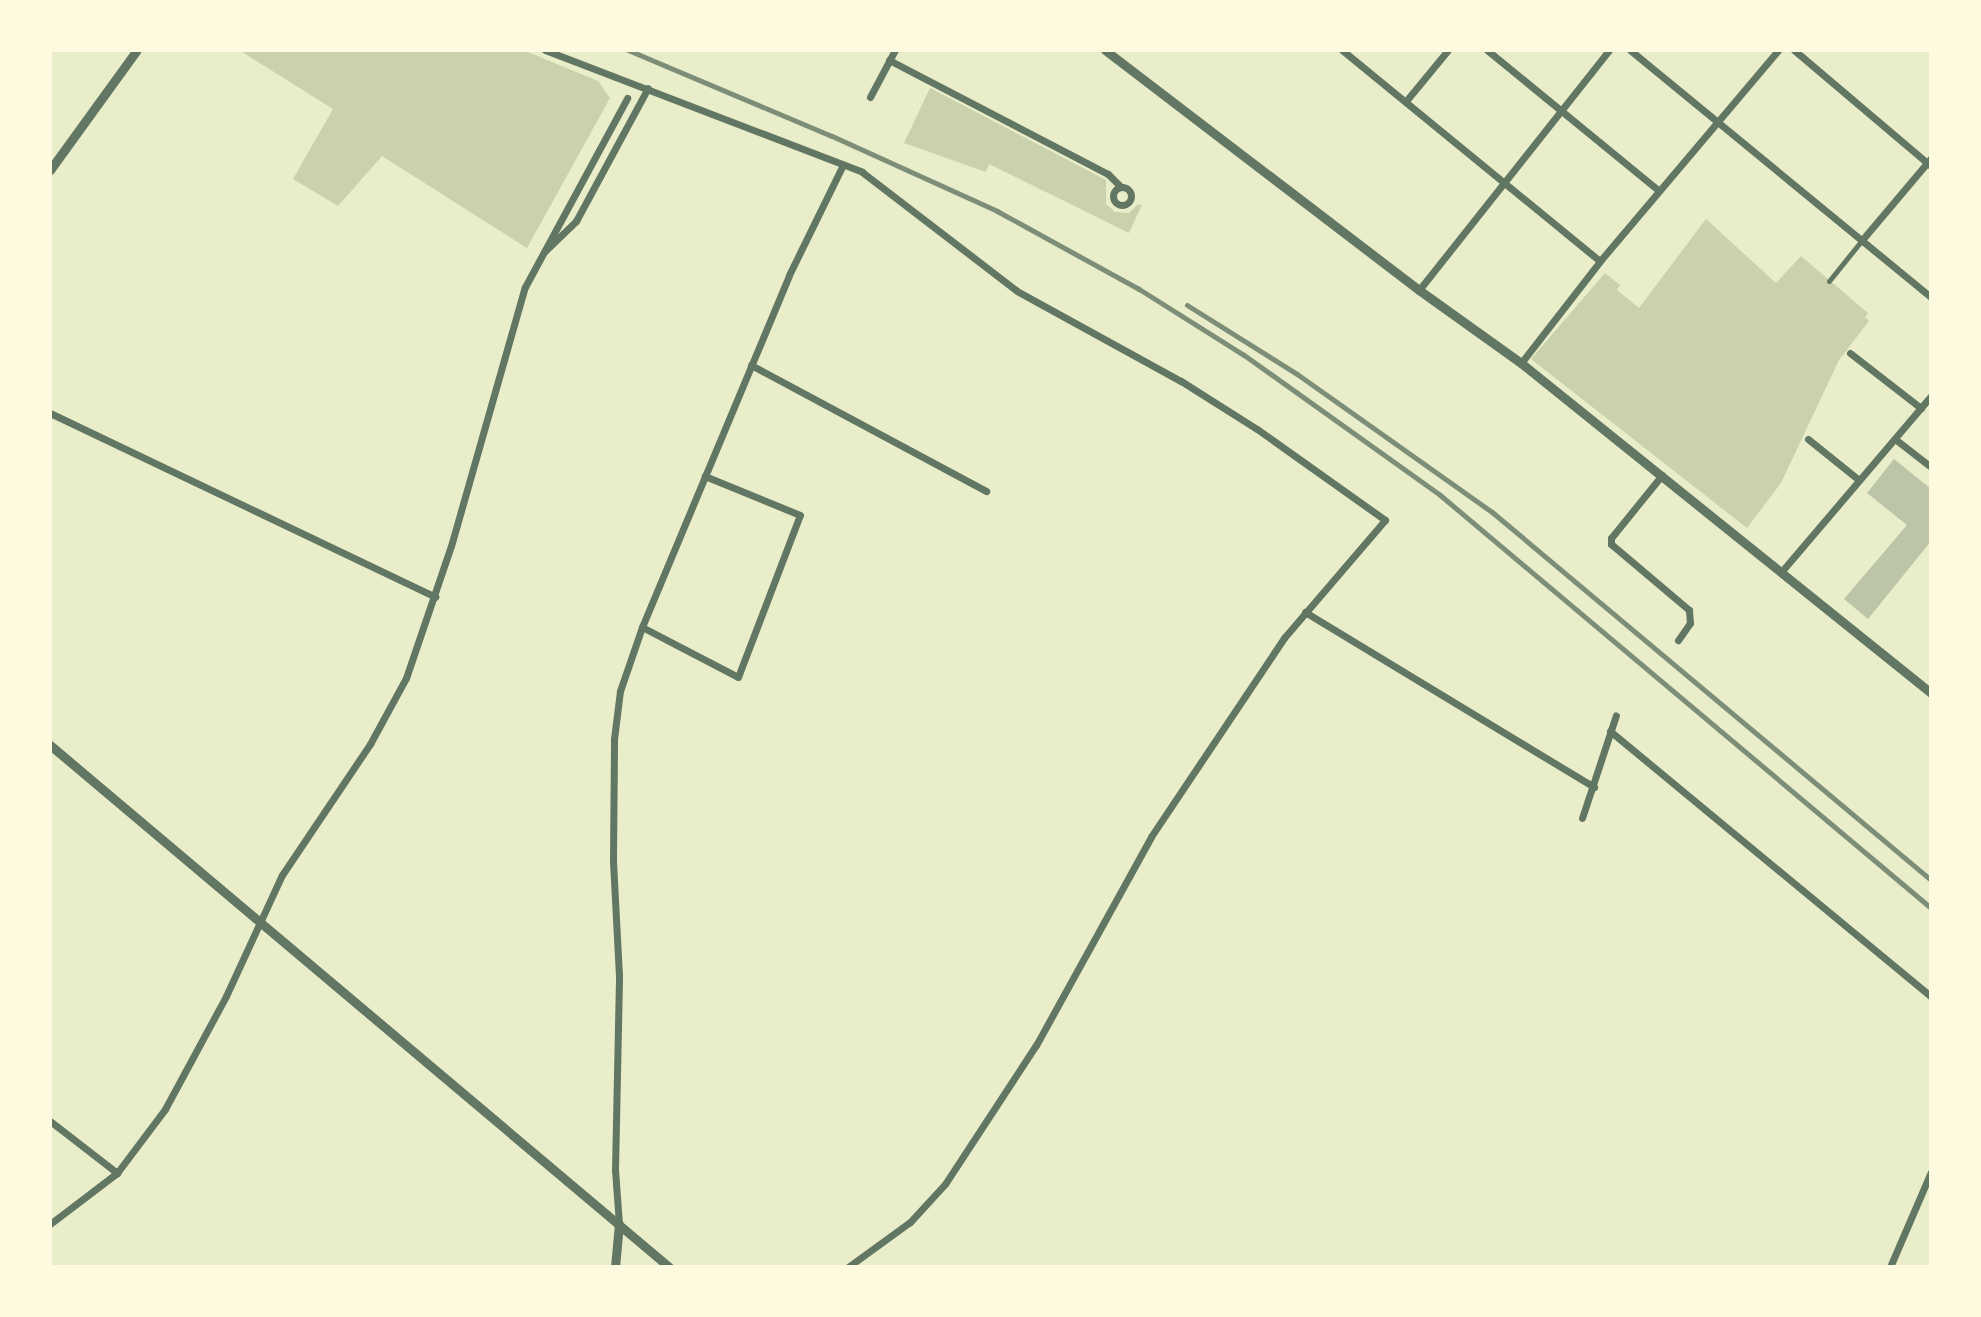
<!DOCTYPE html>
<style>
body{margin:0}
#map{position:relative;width:1981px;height:1317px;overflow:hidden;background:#e9edc9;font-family:"Archivo Narrow",sans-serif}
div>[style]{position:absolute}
.green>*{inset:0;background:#cad2ad}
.building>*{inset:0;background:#bcc5a7}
.pedestrian>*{height:5px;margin:-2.5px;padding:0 2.5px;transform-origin:2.5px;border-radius:2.5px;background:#617663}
.minor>*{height:7px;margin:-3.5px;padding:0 3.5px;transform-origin:3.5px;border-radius:3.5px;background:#617663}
.minor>.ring{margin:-3.5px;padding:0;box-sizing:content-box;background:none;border:7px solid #617663;border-radius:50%}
.tertiary>*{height:9px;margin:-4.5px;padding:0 4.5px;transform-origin:4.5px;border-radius:4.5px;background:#617663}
.rail>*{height:5px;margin:-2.5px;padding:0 2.5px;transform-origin:2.5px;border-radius:2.5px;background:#7c8e77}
span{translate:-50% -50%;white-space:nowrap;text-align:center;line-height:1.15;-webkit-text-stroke:6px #fefae0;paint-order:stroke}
.frame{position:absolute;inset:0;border:52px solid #fefae0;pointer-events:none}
</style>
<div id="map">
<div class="green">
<div style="clip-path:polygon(239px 50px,523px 50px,598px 81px,610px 98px,527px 248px,382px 156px,338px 206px,293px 179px,333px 109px)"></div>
<div style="clip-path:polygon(930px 88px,1106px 180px,1106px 204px,1115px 212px,1129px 213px,1138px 204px,1142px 205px,1129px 233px,989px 164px,986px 172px,904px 143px)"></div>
<div style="clip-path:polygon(1706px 219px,1776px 283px,1801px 256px,1868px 313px,1865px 317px,1869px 321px,1839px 360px,1781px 483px,1747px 528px,1531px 359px,1605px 273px,1620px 285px,1617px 290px,1639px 308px)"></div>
</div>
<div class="building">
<div style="clip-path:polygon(1894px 459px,1931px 489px,1931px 541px,1868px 619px,1844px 599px,1907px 525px,1867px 493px)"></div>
</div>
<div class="pedestrian">
<div style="left:1829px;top:281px;width:53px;rotate:-51.2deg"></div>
</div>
<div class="minor">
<div style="left:545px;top:50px;width:340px;rotate:21deg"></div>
<div style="left:862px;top:172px;width:195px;rotate:37.5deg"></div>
<div style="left:1017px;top:291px;width:187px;rotate:28.8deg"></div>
<div style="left:1181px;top:381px;width:90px;rotate:32.3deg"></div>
<div style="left:1257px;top:429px;width:157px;rotate:35.4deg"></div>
<div style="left:1385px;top:520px;width:155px;rotate:130.6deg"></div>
<div style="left:1284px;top:638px;width:239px;rotate:123.8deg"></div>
<div style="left:1151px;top:837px;width:238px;rotate:118.9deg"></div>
<div style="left:1036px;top:1045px;width:166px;rotate:123.2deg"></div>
<div style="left:945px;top:1184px;width:52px;rotate:132.6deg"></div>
<div style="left:910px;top:1222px;width:77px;rotate:144deg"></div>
<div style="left:1342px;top:50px;width:333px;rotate:39.3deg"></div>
<div style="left:1487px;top:50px;width:222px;rotate:39.3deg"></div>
<div style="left:1630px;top:50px;width:389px;rotate:39.4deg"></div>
<div style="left:1794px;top:50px;width:180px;rotate:40.3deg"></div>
<div style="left:889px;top:60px;width:247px;rotate:27.5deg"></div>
<div style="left:1108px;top:174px;width:18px;rotate:45deg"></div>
<div style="left:870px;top:97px;width:53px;rotate:-62deg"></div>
<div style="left:1406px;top:101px;width:66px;rotate:-50.5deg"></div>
<div class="ring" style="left:1113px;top:187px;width:11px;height:11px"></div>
<div style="left:1862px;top:240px;width:107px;rotate:-49.9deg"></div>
<div style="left:544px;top:252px;width:45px;rotate:-44.1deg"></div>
<div style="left:576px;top:221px;width:151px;rotate:-61.6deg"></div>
<div style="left:1419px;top:290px;width:306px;rotate:-51.6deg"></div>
<div style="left:1850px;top:353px;width:90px;rotate:37.8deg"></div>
<div style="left:1521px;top:363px;width:129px;rotate:-52.2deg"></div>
<div style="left:1600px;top:261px;width:276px;rotate:-49.8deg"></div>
<div style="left:751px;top:365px;width:267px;rotate:28.2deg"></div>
<div style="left:50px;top:413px;width:427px;rotate:25.5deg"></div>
<div style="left:1808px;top:439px;width:65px;rotate:38.8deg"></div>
<div style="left:1895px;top:439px;width:46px;rotate:37.9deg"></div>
<div style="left:1662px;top:475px;width:81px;rotate:129deg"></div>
<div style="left:1611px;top:538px;width:6px;rotate:90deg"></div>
<div style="left:1611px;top:544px;width:102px;rotate:40.2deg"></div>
<div style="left:1689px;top:610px;width:13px;rotate:86deg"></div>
<div style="left:1690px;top:623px;width:21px;rotate:125deg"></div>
<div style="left:1782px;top:571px;width:230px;rotate:-49.6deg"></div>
<div style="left:1305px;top:612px;width:338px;rotate:31.2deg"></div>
<div style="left:642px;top:627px;width:108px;rotate:27.5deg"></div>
<div style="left:738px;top:677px;width:173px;rotate:-69.1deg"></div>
<div style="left:800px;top:515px;width:103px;rotate:-157.7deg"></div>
<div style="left:1610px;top:731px;width:417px;rotate:39.6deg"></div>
<div style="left:1582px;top:818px;width:108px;rotate:-71.7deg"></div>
<div style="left:50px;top:1121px;width:85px;rotate:37.8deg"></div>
<div style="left:50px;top:1224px;width:84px;rotate:-37.3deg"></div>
<div style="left:117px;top:1173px;width:80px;rotate:-53.1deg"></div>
<div style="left:165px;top:1109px;width:128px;rotate:-61.6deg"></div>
<div style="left:226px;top:996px;width:133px;rotate:-65.2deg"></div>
<div style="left:282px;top:875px;width:158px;rotate:-56.1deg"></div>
<div style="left:370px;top:744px;width:75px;rotate:-61.4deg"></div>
<div style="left:406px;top:678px;width:139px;rotate:-71.2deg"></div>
<div style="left:451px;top:546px;width:269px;rotate:-74.1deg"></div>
<div style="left:525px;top:287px;width:215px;rotate:-61.6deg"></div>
<div style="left:619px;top:1224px;width:54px;rotate:-94.2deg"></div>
<div style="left:615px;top:1170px;width:194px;rotate:-88.8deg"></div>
<div style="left:619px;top:976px;width:116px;rotate:-93deg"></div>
<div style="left:613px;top:860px;width:121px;rotate:-89.5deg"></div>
<div style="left:614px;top:739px;width:48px;rotate:-82.9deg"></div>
<div style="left:620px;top:691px;width:68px;rotate:-71deg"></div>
<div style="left:642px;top:627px;width:381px;rotate:-67.3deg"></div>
<div style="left:789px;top:275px;width:123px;rotate:-63.9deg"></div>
<div style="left:1890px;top:1267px;width:103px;rotate:-66.7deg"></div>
</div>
<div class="tertiary">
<div style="left:1105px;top:50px;width:395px;rotate:37.4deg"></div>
<div style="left:1419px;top:290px;width:125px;rotate:35.6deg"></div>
<div style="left:1521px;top:363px;width:526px;rotate:38.83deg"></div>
<div style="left:50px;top:170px;width:148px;rotate:-54.1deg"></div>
<div style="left:50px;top:745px;width:810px;rotate:40.14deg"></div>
<div style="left:615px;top:1267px;width:43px;rotate:-84.7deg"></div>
</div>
<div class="rail">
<div style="left:628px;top:50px;width:221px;rotate:22.9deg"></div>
<div style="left:832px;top:136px;width:181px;rotate:24.4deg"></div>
<div style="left:997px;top:211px;width:162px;rotate:28.8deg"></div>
<div style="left:1139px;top:289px;width:124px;rotate:32.2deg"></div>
<div style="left:1244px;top:355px;width:241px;rotate:35.5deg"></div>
<div style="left:1440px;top:495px;width:642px;rotate:40.07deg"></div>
<div style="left:1187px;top:305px;width:130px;rotate:32.1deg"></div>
<div style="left:1297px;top:374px;width:239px;rotate:35.3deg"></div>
<div style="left:1492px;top:512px;width:573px;rotate:39.97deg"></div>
</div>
<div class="frame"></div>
</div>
